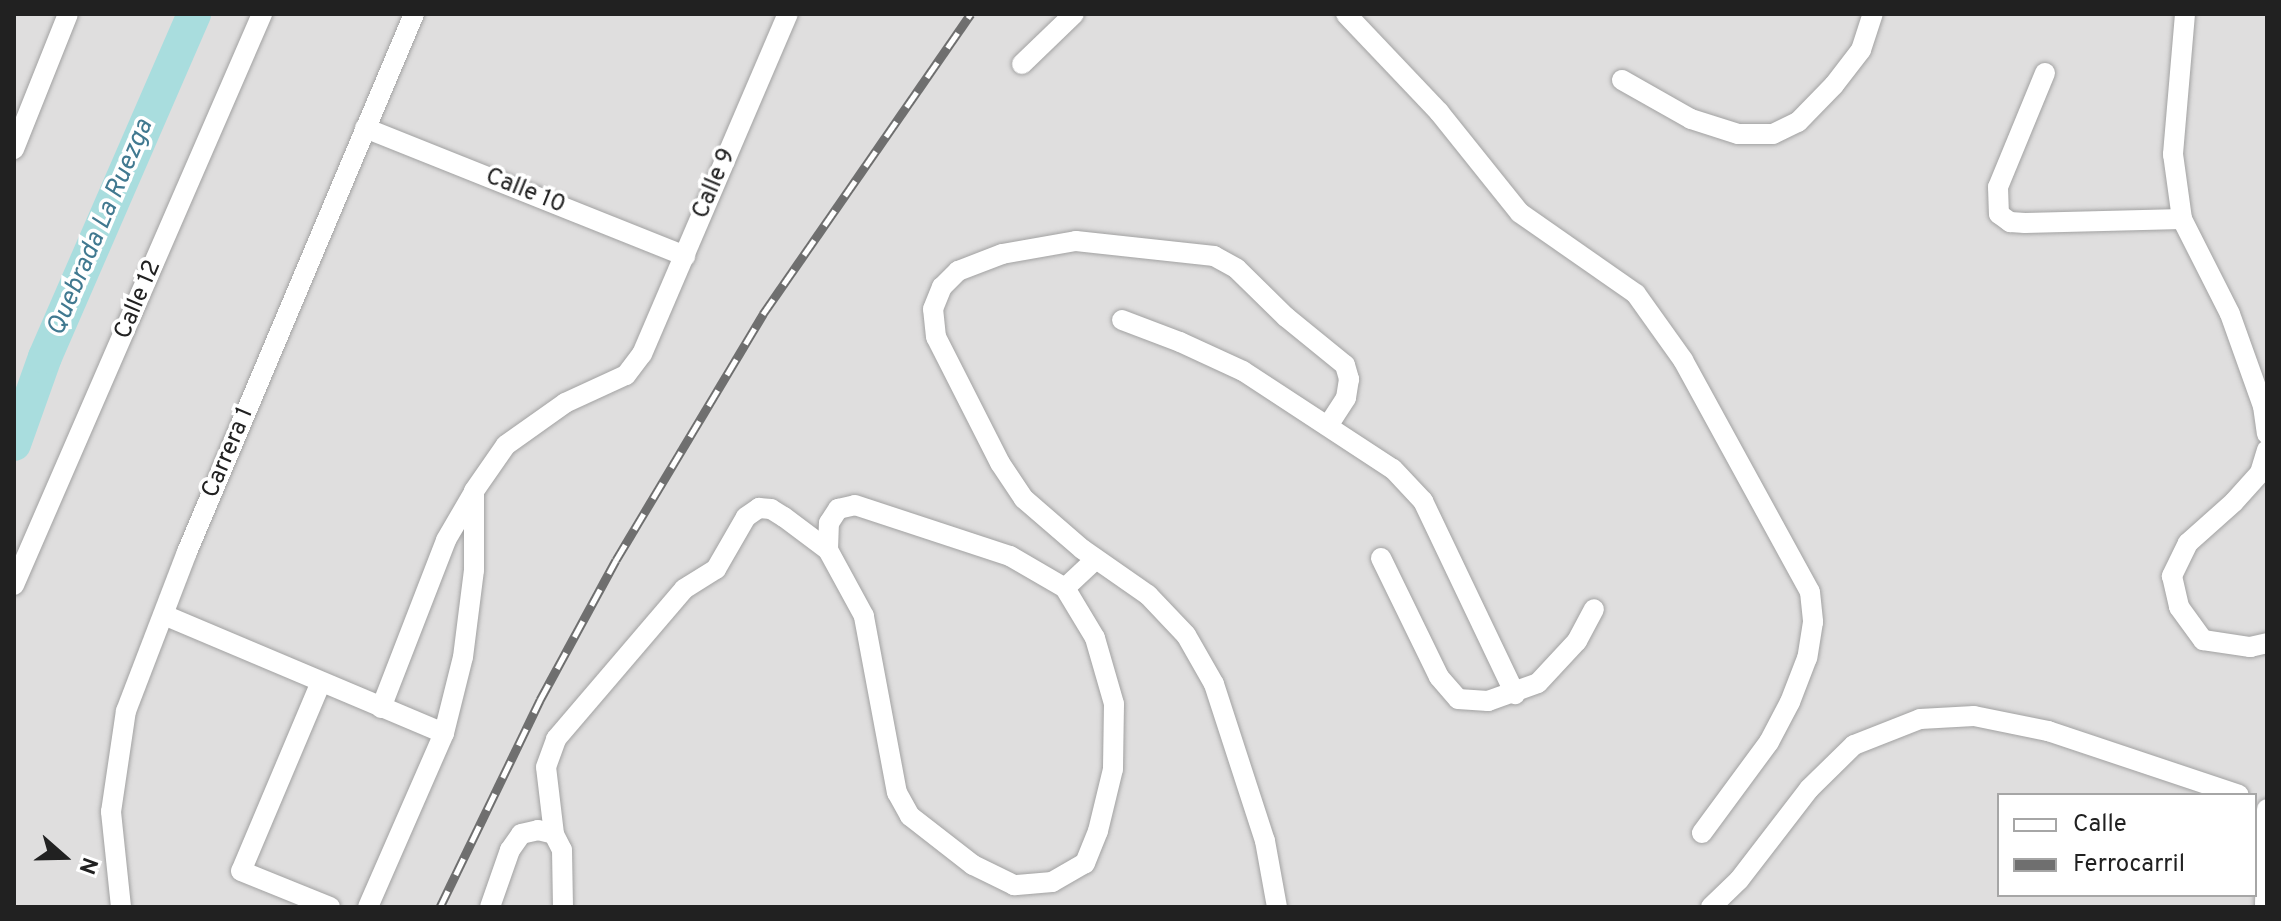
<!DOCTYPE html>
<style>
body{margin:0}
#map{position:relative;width:2281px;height:921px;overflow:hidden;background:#f1ece8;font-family:Overpass,sans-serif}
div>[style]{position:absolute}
.residential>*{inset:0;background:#dfdede}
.river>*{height:34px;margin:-17px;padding:0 17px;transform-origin:17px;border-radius:17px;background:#a9ddde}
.roads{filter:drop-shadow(0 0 2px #a2a2a2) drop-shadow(0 0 2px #a2a2a2)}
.minor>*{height:20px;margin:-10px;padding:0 10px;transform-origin:10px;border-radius:10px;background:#fff}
.rail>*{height:9px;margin-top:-4.5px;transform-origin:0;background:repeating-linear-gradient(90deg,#fff 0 18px,#6f6f6f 0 36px);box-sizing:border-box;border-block:2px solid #6f6f6f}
span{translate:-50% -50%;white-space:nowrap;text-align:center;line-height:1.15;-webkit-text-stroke:7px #fff;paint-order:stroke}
.street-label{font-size:24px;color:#212121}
.water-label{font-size:26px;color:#417990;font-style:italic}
.frame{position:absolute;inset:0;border:16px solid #212121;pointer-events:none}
.legend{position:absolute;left:1997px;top:793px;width:260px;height:104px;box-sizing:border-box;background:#fff;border:2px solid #a6a6a6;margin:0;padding:10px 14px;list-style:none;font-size:24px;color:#212121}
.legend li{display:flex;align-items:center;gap:16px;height:40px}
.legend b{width:40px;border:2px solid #a6a6a6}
.north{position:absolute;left:24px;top:817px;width:80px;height:80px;-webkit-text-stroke:6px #fff;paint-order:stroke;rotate:110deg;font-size:22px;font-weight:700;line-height:32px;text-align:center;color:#212121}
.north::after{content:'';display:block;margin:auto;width:28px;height:36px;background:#212121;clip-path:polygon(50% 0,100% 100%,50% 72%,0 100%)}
</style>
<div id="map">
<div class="residential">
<div style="clip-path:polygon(evenodd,14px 14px,2267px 14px,2267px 907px,14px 907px,14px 14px,1999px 795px,2255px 795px,2255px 895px,1999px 895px,1999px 795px)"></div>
</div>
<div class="river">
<div style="left:14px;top:444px;width:92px;rotate:-70.4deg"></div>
<div style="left:45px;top:357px;width:374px;rotate:-66.5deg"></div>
</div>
<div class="roads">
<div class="minor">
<div style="left:1346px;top:14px;width:135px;rotate:46.5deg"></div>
<div style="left:1439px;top:112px;width:129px;rotate:51.3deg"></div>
<div style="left:1520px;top:213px;width:141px;rotate:34.9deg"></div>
<div style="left:1636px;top:294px;width:81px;rotate:54.5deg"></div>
<div style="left:1683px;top:360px;width:264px;rotate:61.3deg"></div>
<div style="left:1810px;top:592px;width:30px;rotate:84deg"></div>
<div style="left:1813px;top:622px;width:36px;rotate:99deg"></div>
<div style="left:1807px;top:658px;width:47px;rotate:111.1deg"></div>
<div style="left:1790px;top:702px;width:45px;rotate:117.7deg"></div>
<div style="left:1769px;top:742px;width:113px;rotate:126.4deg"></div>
<div style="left:2185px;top:14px;width:141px;rotate:94.9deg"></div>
<div style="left:2173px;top:154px;width:66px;rotate:82.1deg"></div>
<div style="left:2182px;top:219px;width:106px;rotate:63.2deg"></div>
<div style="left:2230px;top:314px;width:98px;rotate:70.3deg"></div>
<div style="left:2263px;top:406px;width:28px;rotate:82deg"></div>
<div style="left:1022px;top:64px;width:72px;rotate:-43.9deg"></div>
<div style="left:2045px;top:73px;width:123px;rotate:112.4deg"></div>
<div style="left:1998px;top:187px;width:27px;rotate:88deg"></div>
<div style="left:1999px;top:214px;width:14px;rotate:36deg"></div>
<div style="left:2010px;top:222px;width:15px;rotate:4deg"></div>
<div style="left:2025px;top:223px;width:157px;rotate:-1.5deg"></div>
<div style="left:1622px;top:80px;width:79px;rotate:29.5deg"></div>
<div style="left:1691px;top:119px;width:49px;rotate:17.7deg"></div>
<div style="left:1738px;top:134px;width:35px"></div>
<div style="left:1773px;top:134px;width:28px;rotate:-26deg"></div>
<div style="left:1798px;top:122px;width:52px;rotate:-45.8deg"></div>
<div style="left:1834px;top:85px;width:44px;rotate:-52.4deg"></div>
<div style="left:1861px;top:50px;width:38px;rotate:-72deg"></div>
<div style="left:365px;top:128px;width:345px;rotate:21.8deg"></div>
<div style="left:14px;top:149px;width:145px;rotate:-68.2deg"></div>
<div style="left:1122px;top:320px;width:62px;rotate:20.8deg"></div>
<div style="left:1180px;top:342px;width:69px;rotate:24.7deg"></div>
<div style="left:1243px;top:371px;width:179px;rotate:33.2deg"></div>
<div style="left:1393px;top:469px;width:44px;rotate:46.8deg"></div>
<div style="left:1423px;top:501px;width:214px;rotate:64.5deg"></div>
<div style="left:2267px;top:450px;width:24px;rotate:107deg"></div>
<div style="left:2260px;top:473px;width:39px;rotate:132deg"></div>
<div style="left:2234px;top:502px;width:62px;rotate:138.3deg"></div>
<div style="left:2188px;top:543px;width:37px;rotate:116deg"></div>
<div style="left:2172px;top:576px;width:32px;rotate:77deg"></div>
<div style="left:2179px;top:607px;width:41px;rotate:54deg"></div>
<div style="left:2203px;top:640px;width:48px;rotate:8.5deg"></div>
<div style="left:2250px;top:647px;width:17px;rotate:-13deg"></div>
<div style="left:855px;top:505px;width:163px;rotate:18.2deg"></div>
<div style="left:1010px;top:556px;width:64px;rotate:30.2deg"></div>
<div style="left:1065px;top:588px;width:58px;rotate:59deg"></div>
<div style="left:1095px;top:638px;width:69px;rotate:73.9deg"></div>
<div style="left:1114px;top:704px;width:65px;rotate:90.9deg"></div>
<div style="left:1113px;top:769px;width:64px;rotate:103.6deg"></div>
<div style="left:1098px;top:831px;width:35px;rotate:112deg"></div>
<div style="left:1085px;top:863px;width:38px;rotate:150deg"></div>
<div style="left:1052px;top:882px;width:38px;rotate:175deg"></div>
<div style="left:1014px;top:885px;width:46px;rotate:-154deg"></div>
<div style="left:973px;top:865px;width:80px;rotate:-142.1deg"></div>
<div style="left:910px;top:816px;width:26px;rotate:-119deg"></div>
<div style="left:897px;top:793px;width:180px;rotate:-100.6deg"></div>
<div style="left:864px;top:616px;width:75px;rotate:-118.6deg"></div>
<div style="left:828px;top:550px;width:27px;rotate:-88deg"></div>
<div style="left:829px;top:523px;width:17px;rotate:-57deg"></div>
<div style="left:838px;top:509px;width:17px;rotate:-13deg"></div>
<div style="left:1381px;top:558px;width:132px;rotate:64deg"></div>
<div style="left:1439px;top:677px;width:29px;rotate:49deg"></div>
<div style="left:1458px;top:699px;width:30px;rotate:4deg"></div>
<div style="left:1488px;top:701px;width:53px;rotate:-19.8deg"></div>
<div style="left:1538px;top:683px;width:57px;rotate:-47.1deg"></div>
<div style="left:1577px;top:641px;width:36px;rotate:-62deg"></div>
<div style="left:14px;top:585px;width:623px;rotate:-66.52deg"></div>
<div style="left:1065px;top:588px;width:42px;rotate:-43.1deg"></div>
<div style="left:164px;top:615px;width:304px;rotate:22.9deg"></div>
<div style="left:321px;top:682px;width:205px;rotate:112.9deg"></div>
<div style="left:241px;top:871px;width:96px;rotate:22deg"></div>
<div style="left:381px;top:708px;width:180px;rotate:-68.8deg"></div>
<div style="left:446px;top:540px;width:56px;rotate:-59.7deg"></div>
<div style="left:121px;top:907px;width:96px;rotate:-96deg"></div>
<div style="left:111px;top:812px;width:102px;rotate:-81.6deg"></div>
<div style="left:126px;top:711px;width:170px;rotate:-69deg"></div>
<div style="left:187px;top:552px;width:584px;rotate:-67.12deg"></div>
<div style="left:368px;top:907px;width:190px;rotate:-66.4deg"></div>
<div style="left:444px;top:733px;width:78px;rotate:-76deg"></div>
<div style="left:463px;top:657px;width:88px;rotate:-82.8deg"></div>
<div style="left:474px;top:570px;width:79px;rotate:-90deg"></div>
<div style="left:474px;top:491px;width:56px;rotate:-55.2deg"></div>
<div style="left:506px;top:445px;width:72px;rotate:-35.4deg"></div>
<div style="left:565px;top:403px;width:67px;rotate:-24.7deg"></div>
<div style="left:626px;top:375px;width:26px;rotate:-53deg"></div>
<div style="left:642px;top:354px;width:370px;rotate:-66.8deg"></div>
<div style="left:490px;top:907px;width:60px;rotate:-70.7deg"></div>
<div style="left:510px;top:850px;width:19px;rotate:-55deg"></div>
<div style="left:521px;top:834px;width:17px;rotate:-13deg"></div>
<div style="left:538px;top:830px;width:16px;rotate:14deg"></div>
<div style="left:563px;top:907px;width:57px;rotate:-91deg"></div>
<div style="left:562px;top:850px;width:18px;rotate:-117deg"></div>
<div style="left:554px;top:834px;width:67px;rotate:-96.8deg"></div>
<div style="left:546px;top:767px;width:30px;rotate:-70deg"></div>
<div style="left:556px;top:739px;width:197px;rotate:-49.5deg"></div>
<div style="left:684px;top:589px;width:38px;rotate:-32deg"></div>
<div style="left:716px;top:569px;width:60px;rotate:-60deg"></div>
<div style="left:746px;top:517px;width:16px;rotate:-35deg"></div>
<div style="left:759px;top:508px;width:12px;rotate:5deg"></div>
<div style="left:771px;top:509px;width:15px;rotate:32deg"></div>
<div style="left:784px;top:517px;width:55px;rotate:36.9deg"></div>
<div style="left:1277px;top:907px;width:67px;rotate:-100.3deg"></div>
<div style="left:1265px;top:841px;width:165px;rotate:-108deg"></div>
<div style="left:1214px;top:684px;width:56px;rotate:-119.7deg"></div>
<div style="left:1186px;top:635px;width:55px;rotate:-133.5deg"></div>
<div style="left:1148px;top:595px;width:80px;rotate:-145.1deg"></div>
<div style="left:1082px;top:549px;width:77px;rotate:-139.2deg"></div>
<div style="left:1024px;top:499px;width:43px;rotate:-123.7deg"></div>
<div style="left:1000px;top:463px;width:141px;rotate:-116.9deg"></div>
<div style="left:936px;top:337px;width:28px;rotate:-96deg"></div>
<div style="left:933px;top:309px;width:24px;rotate:-68deg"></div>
<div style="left:942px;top:287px;width:23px;rotate:-45deg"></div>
<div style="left:958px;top:271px;width:47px;rotate:-21.1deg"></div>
<div style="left:1002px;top:254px;width:75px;rotate:-10deg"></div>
<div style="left:1076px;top:241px;width:139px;rotate:6.2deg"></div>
<div style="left:1214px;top:256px;width:26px;rotate:29deg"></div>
<div style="left:1237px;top:269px;width:69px;rotate:44.4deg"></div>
<div style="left:1286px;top:317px;width:76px;rotate:39.1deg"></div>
<div style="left:1345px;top:365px;width:15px;rotate:74deg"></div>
<div style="left:1349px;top:379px;width:19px;rotate:99deg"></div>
<div style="left:1346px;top:398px;width:31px;rotate:123deg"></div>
<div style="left:1711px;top:907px;width:39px;rotate:-44deg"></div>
<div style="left:1739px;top:880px;width:115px;rotate:-52.4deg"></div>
<div style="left:1809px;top:789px;width:63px;rotate:-44.4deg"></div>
<div style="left:1854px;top:745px;width:71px;rotate:-21.5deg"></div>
<div style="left:1920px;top:719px;width:54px;rotate:-3.2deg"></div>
<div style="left:1974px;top:716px;width:76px;rotate:11.5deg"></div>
<div style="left:2048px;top:731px;width:201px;rotate:18.5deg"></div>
<div style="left:2265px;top:907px;width:98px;rotate:-88.8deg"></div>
</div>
</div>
<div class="rail">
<div style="left:440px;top:907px;width:230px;rotate:-64.2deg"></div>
<div style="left:540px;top:700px;width:159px;rotate:-61.5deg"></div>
<div style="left:616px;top:560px;width:287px;rotate:-59.1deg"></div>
<div style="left:763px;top:314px;width:365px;rotate:-55.3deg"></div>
</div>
<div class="street-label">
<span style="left:715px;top:184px;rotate:-67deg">Calle 9</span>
<span style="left:525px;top:192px;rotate:22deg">Calle 10</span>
<span style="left:139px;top:300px;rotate:-67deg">Calle 12</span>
<span style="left:229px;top:453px;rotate:-67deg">Carrera 1</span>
</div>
<div class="water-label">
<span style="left:101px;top:228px;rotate:-67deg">Quebrada La Ruezga</span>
</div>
<div class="frame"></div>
<ul class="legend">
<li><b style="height:10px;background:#fff"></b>Calle</li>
<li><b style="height:10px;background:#6f6f6f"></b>Ferrocarril</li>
</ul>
<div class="north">N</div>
</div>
